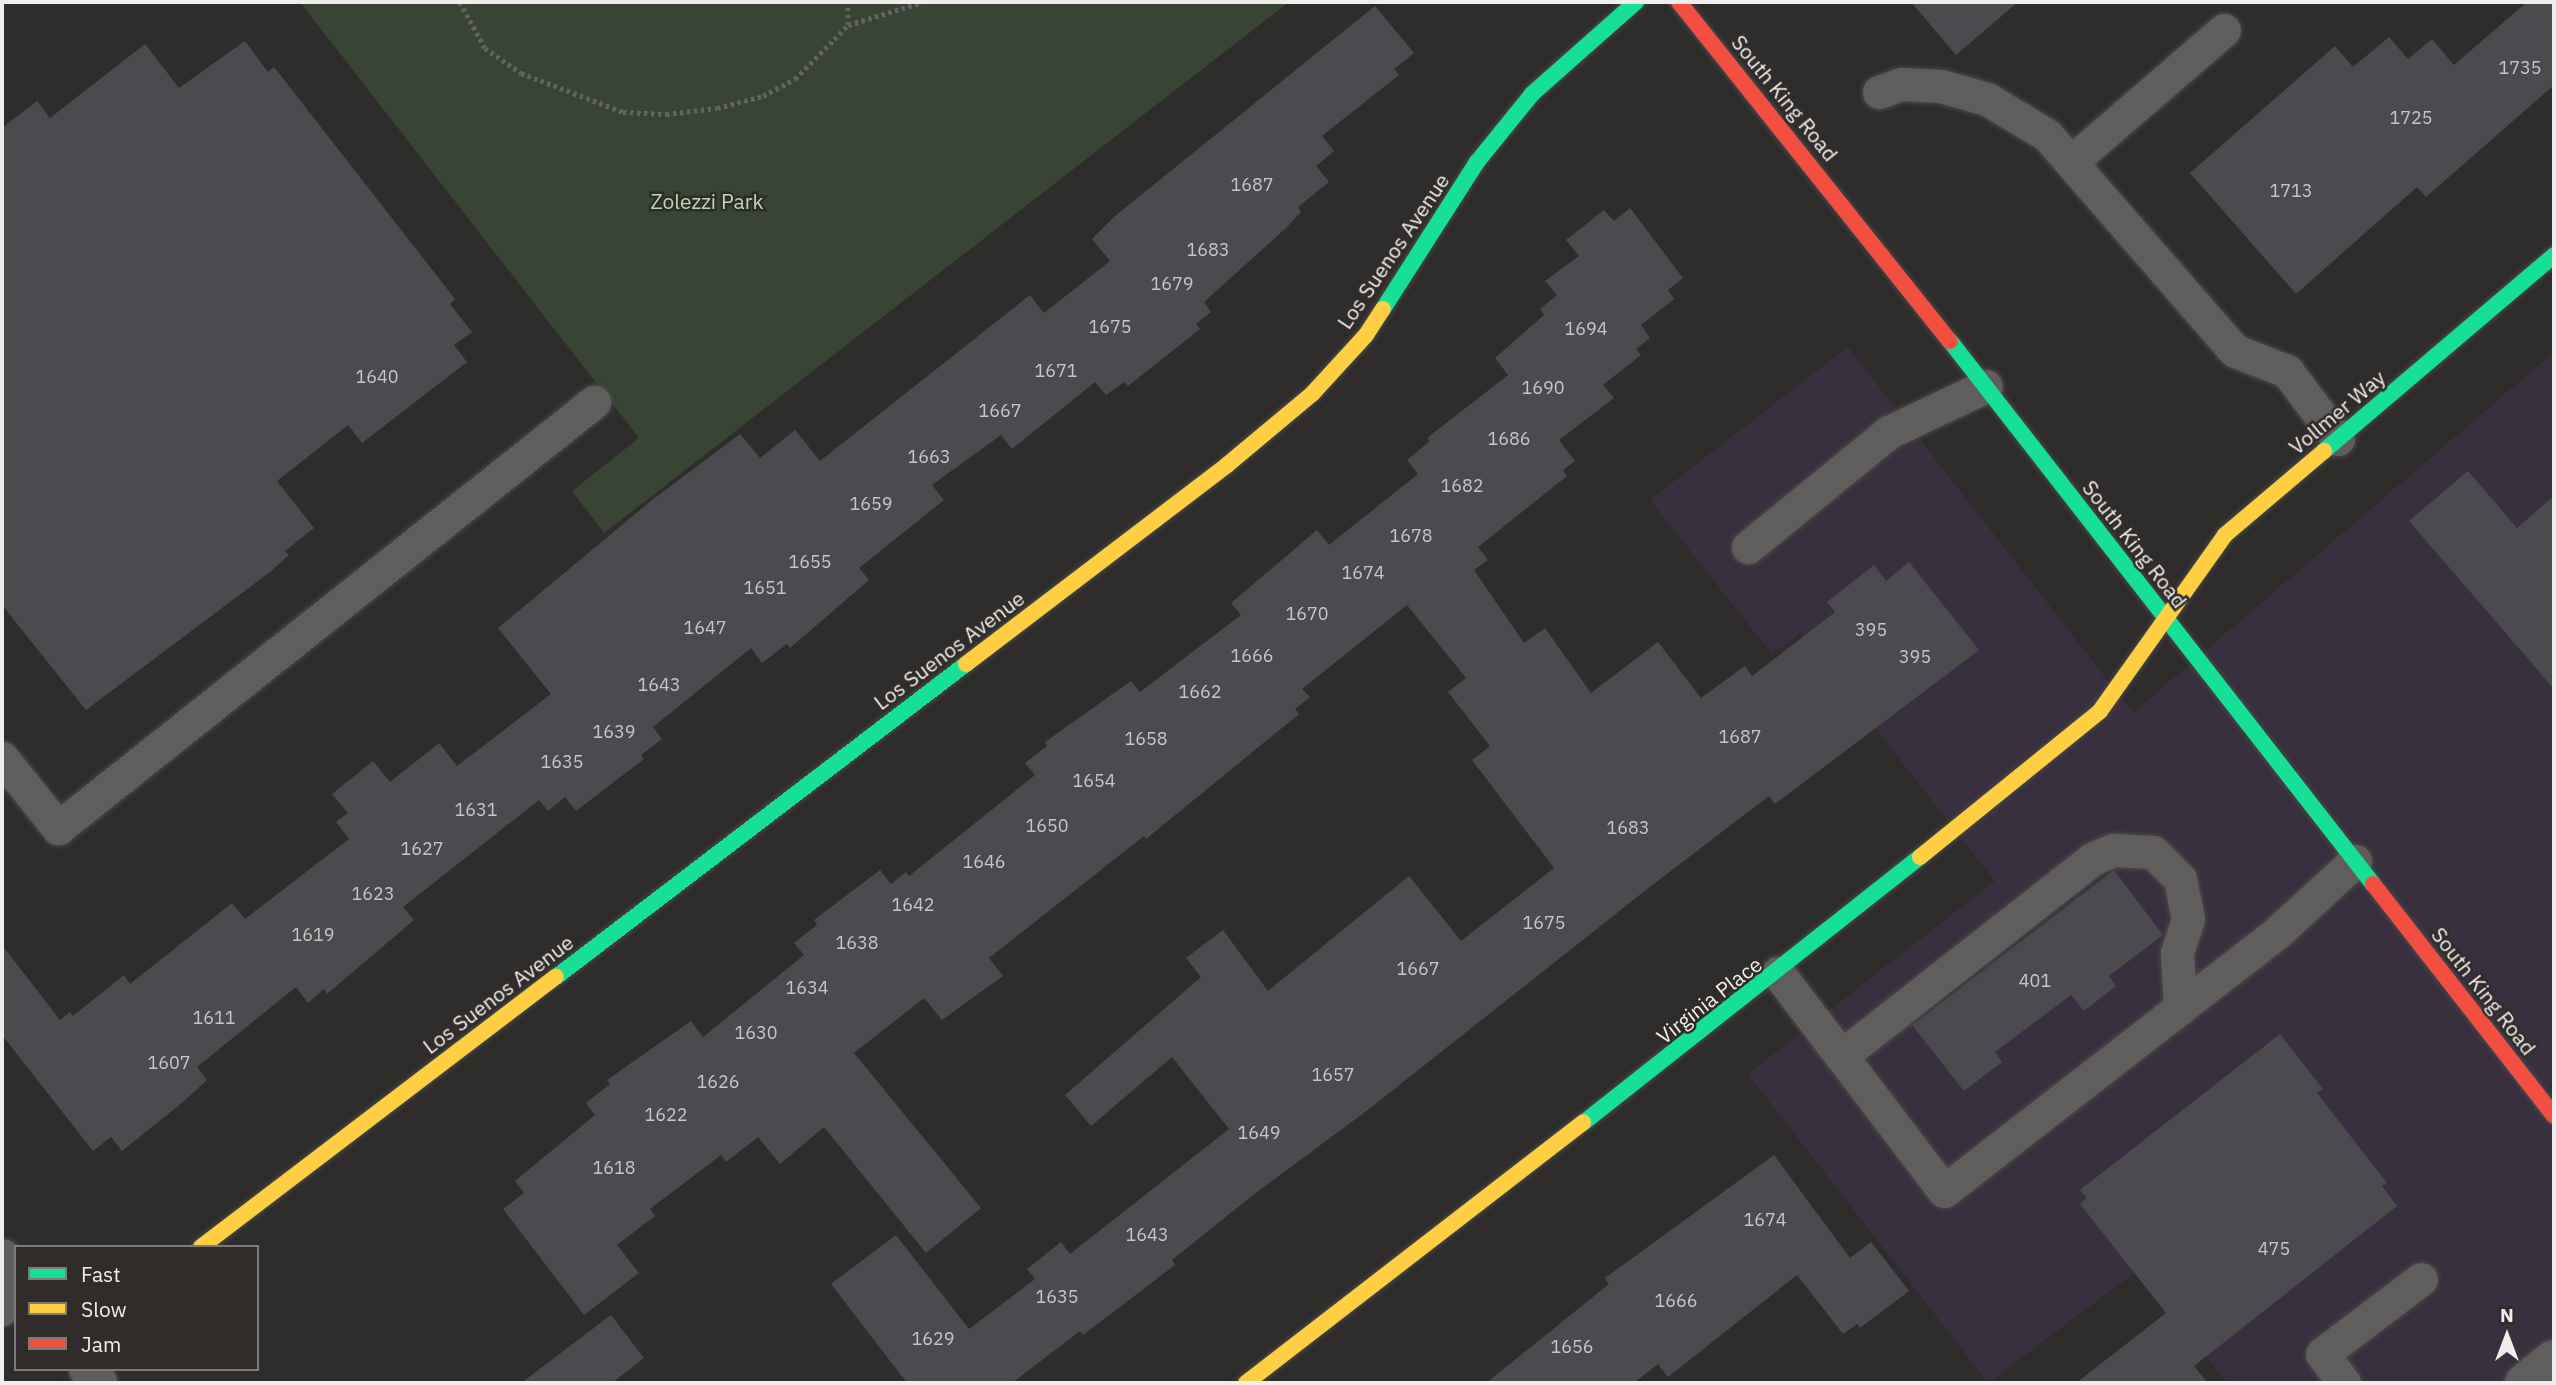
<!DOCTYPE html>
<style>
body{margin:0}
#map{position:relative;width:2556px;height:1385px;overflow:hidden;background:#2f2d2b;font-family:"IBM Plex Sans",sans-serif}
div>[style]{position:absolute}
.commercial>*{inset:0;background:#38303e}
.green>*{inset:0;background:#384434}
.building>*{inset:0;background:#4b4a4f}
.path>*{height:4.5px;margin-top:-2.25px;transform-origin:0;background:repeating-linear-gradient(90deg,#646361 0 3.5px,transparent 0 7px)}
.roads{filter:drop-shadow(0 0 2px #4a4948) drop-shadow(0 0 2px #4a4948)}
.lane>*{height:33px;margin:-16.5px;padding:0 16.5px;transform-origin:16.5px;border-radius:16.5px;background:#605e5d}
.street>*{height:38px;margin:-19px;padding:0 19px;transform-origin:19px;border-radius:19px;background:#605e5d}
.fast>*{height:16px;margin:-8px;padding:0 8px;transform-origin:8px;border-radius:8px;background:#16e098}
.slow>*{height:16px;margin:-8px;padding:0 8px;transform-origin:8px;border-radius:8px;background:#ffcf43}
.jam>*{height:16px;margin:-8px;padding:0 8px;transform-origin:8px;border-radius:8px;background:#f24e42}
span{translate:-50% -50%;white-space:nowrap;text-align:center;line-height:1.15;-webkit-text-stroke:5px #302c2a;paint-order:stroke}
.number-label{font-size:18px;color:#c7c5c5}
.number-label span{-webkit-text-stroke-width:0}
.street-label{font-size:21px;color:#f0eeec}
.park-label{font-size:21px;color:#b6dcab}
.frame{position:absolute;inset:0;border:4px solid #f0eeec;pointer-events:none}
.legend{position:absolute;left:14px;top:1245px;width:245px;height:126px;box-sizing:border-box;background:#302c2a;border:2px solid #7d7a78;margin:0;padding:9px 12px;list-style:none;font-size:21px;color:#f0eeec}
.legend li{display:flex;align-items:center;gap:14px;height:35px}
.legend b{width:35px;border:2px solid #7d7a78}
.north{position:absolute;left:2472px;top:1301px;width:70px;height:70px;-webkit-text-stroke:5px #302c2a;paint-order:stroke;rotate:0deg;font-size:19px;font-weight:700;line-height:28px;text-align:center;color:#f0eeec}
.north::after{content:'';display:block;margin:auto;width:24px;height:32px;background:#f0eeec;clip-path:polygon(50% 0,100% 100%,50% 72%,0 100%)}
</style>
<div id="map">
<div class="commercial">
<div style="clip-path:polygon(1848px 347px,2133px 713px,2554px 352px,2554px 1383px,2227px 1383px,2138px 1270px,1988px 1383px,1748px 1074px,1995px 881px,1801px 633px,1772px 654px,1650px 500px)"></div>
</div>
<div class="green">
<div style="clip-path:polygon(300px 2px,1289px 2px,604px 533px,572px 491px,639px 438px)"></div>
</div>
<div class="building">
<div style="clip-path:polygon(1911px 2px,2018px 2px,1956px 55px)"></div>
<div style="clip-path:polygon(2527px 2px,2554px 2px,2554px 85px,2426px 197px,2417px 187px,2296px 294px,2190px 173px,2335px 46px,2353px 67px,2389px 37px,2408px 59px,2432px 39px,2454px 65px)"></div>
<div style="clip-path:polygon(1375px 6px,1414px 53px,1394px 69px,1399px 75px,1322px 136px,1334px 151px,1316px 166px,1329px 182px,1298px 207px,1301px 212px,1286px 228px,1204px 302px,1211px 312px,1196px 324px,1200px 329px,1128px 386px,1124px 382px,1106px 395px,1095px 382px,1012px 449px,1001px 435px,932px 485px,944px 500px,859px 568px,869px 580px,790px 648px,787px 644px,762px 663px,751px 648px,653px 727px,662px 739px,641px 755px,644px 759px,576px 811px,565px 797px,548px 811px,539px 800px,403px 907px,414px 920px,327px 994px,324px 989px,308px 1003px,296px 987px,197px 1067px,207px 1080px,183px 1102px,122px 1151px,111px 1137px,93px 1151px,2px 1035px,2px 945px,60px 1020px,70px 1012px,73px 1016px,124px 975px,130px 984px,232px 903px,245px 919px,349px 839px,336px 822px,348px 813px,332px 794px,373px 761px,390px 782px,439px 743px,457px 766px,551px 694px,498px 628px,652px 500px,740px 434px,760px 458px,795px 430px,820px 461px,1030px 295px,1044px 313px,1110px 261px,1092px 239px,1115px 216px)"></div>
<div style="clip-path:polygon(245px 41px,268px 72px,274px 67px,455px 299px,450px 304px,472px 332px,454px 345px,467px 362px,362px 443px,348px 425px,277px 481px,314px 528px,285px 551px,289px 555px,270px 572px,86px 710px,2px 605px,2px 128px,37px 101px,50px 118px,145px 44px,179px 88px)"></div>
<div style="clip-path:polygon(1630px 208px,1683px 278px,1668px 290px,1674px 299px,1641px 325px,1650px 338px,1636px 349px,1641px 355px,1603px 385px,1614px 398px,1559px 440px,1575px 461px,1563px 470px,1567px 476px,1478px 547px,1488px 560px,1474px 570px,1524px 643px,1545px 628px,1591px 693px,1658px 642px,1701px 698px,1745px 666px,1752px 676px,1835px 612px,1827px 602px,1874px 565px,1886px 581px,1909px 562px,1979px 650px,1775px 804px,1769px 796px,1651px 886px,1369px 1109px,1253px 1195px,1172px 1260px,1175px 1265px,1083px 1335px,1080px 1331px,1012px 1383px,907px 1383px,831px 1284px,896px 1235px,969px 1329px,1035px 1279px,1027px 1269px,1061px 1242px,1070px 1254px,1229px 1129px,1172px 1057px,1091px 1126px,1065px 1095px,1201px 977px,1186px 958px,1223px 930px,1268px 991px,1409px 876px,1461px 941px,1554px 868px,1472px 760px,1490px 746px,1448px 692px,1466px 678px,1407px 605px,1302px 689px,1310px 697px,1295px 709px,1299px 714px,1146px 839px,1144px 836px,989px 958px,1003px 976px,942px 1020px,924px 998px,854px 1053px,981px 1208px,926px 1253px,824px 1127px,780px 1164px,758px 1137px,726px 1162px,721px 1155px,650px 1209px,655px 1216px,617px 1245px,639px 1273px,584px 1315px,503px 1209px,524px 1193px,515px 1181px,595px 1115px,586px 1103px,610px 1084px,607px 1080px,691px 1021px,703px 1037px,804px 955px,794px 943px,817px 925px,814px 920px,880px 870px,891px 884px,906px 872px,909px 876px,1035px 775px,1025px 763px,1047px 746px,1045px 742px,1131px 681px,1140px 692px,1241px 615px,1231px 603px,1317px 530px,1329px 545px,1418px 474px,1407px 460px,1430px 441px,1427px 438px,1508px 375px,1495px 358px,1544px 315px,1540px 309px,1557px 295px,1545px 281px,1579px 256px,1566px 240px,1604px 210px,1614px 221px)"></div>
<div style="clip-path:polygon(2468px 471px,2517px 528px,2554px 496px,2554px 689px,2409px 521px)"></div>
<div style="clip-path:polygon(2114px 870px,2163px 935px,2109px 976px,2116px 986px,2084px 1011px,2071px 995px,1995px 1052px,2002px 1062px,1964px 1091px,1912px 1025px)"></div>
<div style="clip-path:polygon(2280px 1034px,2323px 1089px,2317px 1093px,2387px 1183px,2382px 1186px,2397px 1206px,2194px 1366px,2208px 1383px,2076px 1383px,2166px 1313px,2080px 1204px,2087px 1198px,2080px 1190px)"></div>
<div style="clip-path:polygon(1774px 1155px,1850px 1258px,1871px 1242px,1909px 1291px,1860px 1328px,1857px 1324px,1843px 1334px,1797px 1275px,1668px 1377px,1658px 1364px,1634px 1383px,1486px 1383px,1609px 1284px,1605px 1278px)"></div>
<div style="clip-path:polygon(611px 1315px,644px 1358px,612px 1383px,521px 1383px)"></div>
</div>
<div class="path">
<div style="left:460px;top:2px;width:52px;rotate:61.5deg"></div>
<div style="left:485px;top:48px;width:44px;rotate:34.8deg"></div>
<div style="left:521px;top:73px;width:109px;rotate:20.9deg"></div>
<div style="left:623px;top:112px;width:43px;rotate:2.7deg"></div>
<div style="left:666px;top:114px;width:51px;rotate:-6.7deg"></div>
<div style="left:717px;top:108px;width:48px;rotate:-14.6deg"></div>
<div style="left:763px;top:96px;width:36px;rotate:-28deg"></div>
<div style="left:795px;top:79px;width:76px;rotate:-45.5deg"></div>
<div style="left:848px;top:25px;width:23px;rotate:-92deg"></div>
<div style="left:848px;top:25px;width:78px;rotate:-17deg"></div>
</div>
<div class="roads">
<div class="lane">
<div style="left:1879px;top:92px;width:23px;rotate:-20deg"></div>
<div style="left:1901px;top:84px;width:40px;rotate:2.9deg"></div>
<div style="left:1941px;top:86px;width:48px;rotate:15.8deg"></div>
<div style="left:1987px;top:99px;width:70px;rotate:31deg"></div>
<div style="left:2047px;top:135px;width:286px;rotate:49deg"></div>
<div style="left:2235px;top:351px;width:56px;rotate:21deg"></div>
<div style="left:2287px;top:371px;width:85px;rotate:53.1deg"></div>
<div style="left:2071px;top:162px;width:202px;rotate:-40.8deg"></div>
<div style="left:1748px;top:547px;width:182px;rotate:-39.2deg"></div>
<div style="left:1889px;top:432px;width:107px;rotate:-25.4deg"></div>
<div style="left:2px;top:758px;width:90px;rotate:51.3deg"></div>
<div style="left:58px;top:828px;width:685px;rotate:-38.48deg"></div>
<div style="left:1778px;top:973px;width:274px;rotate:52.7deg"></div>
<div style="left:1944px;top:1191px;width:425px;rotate:-37.8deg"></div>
<div style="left:2280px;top:930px;width:102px;rotate:-42.6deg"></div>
<div style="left:1841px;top:1056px;width:319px;rotate:-38.1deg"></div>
<div style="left:2092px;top:859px;width:23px;rotate:-23deg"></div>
<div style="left:2113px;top:850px;width:40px;rotate:2.9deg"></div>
<div style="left:2153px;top:852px;width:38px;rotate:45deg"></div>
<div style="left:2180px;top:879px;width:41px;rotate:78.7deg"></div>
<div style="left:2188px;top:919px;width:36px;rotate:108deg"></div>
<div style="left:2177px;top:953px;width:55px;rotate:86.9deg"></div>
<div style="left:2px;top:1309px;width:18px;rotate:-38deg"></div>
<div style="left:2344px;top:1383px;width:36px;rotate:-127deg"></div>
<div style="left:2322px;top:1354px;width:124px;rotate:-37.1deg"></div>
</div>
<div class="street">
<div style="left:2px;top:1258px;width:23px;rotate:52deg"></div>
<div style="left:88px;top:1369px;width:17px;rotate:54deg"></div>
<div style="left:2524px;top:1383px;width:38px;rotate:-39deg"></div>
</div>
<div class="fast">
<div style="left:1383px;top:309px;width:174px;rotate:-57.4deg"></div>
<div style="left:1477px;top:162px;width:87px;rotate:-51deg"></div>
<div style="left:1532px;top:94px;width:139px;rotate:-41.5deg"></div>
<div style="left:1950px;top:341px;width:688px;rotate:52.08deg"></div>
<div style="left:2324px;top:451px;width:302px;rotate:-40.4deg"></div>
<div style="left:556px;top:977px;width:516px;rotate:-37.36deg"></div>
<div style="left:1583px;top:1123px;width:429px;rotate:-38.3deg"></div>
</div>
<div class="slow">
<div style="left:966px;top:664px;width:328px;rotate:-37.3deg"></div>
<div style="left:1227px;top:465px;width:111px;rotate:-39.9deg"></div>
<div style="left:1312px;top:394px;width:80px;rotate:-47.5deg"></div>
<div style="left:1366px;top:335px;width:31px;rotate:-57deg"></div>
<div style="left:1920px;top:857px;width:232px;rotate:-39deg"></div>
<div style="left:2100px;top:711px;width:216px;rotate:-54.6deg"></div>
<div style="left:2225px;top:535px;width:130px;rotate:-40.3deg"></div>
<div style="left:201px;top:1247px;width:446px;rotate:-37.3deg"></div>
<div style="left:1246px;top:1383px;width:426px;rotate:-37.7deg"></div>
</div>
<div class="jam">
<div style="left:1679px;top:2px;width:434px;rotate:51.4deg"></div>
<div style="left:2373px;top:884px;width:294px;rotate:52deg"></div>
</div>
</div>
<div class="number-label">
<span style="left:2520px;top:68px">1735</span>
<span style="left:2411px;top:118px">1725</span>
<span style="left:1252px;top:185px">1687</span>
<span style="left:2291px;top:191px">1713</span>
<span style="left:1208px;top:250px">1683</span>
<span style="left:1172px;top:284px">1679</span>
<span style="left:1110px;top:327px">1675</span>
<span style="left:1586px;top:329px">1694</span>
<span style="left:1056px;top:371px">1671</span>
<span style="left:377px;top:377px">1640</span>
<span style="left:1543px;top:388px">1690</span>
<span style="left:1000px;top:411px">1667</span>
<span style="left:1509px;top:439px">1686</span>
<span style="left:929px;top:457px">1663</span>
<span style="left:1462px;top:486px">1682</span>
<span style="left:871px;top:504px">1659</span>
<span style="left:1411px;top:536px">1678</span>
<span style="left:810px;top:562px">1655</span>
<span style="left:1363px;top:573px">1674</span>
<span style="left:765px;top:588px">1651</span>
<span style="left:1307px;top:614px">1670</span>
<span style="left:705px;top:628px">1647</span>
<span style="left:1871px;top:630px">395</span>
<span style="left:1252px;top:656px">1666</span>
<span style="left:1915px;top:657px">395</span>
<span style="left:659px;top:685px">1643</span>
<span style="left:1200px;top:692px">1662</span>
<span style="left:614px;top:732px">1639</span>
<span style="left:1740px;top:737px">1687</span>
<span style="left:1146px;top:739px">1658</span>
<span style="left:562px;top:762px">1635</span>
<span style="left:1094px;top:781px">1654</span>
<span style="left:476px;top:810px">1631</span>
<span style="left:1047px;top:826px">1650</span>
<span style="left:1628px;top:828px">1683</span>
<span style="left:422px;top:849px">1627</span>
<span style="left:984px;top:862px">1646</span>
<span style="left:373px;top:894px">1623</span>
<span style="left:913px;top:905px">1642</span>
<span style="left:1544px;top:923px">1675</span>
<span style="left:313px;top:935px">1619</span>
<span style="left:857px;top:943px">1638</span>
<span style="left:1418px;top:969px">1667</span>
<span style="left:2035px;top:981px">401</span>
<span style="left:807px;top:988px">1634</span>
<span style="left:214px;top:1018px">1611</span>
<span style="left:756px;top:1033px">1630</span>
<span style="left:169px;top:1063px">1607</span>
<span style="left:1333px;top:1075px">1657</span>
<span style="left:718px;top:1082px">1626</span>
<span style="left:666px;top:1115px">1622</span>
<span style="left:1259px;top:1133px">1649</span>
<span style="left:614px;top:1168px">1618</span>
<span style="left:1765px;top:1220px">1674</span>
<span style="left:1147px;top:1235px">1643</span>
<span style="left:2274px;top:1249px">475</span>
<span style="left:1057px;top:1297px">1635</span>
<span style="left:1676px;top:1301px">1666</span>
<span style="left:933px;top:1339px">1629</span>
<span style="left:1572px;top:1347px">1656</span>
</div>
<div class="street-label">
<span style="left:1785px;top:98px;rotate:51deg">South King Road</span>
<span style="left:1393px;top:251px;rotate:-56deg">Los Suenos Avenue</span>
<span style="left:2337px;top:412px;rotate:-40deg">Vollmer Way</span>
<span style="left:2135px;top:544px;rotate:52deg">South King Road</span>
<span style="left:949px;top:650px;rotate:-37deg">Los Suenos Avenue</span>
<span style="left:2484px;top:991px;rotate:52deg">South King Road</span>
<span style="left:498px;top:994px;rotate:-37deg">Los Suenos Avenue</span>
<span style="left:1709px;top:1000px;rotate:-38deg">Virginia Place</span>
</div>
<div class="park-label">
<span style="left:707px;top:201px">Zolezzi Park</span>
</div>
<div class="frame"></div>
<ul class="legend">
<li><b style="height:9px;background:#16e098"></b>Fast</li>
<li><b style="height:9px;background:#ffcf43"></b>Slow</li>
<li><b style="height:9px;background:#f24e42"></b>Jam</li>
</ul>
<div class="north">N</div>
</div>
